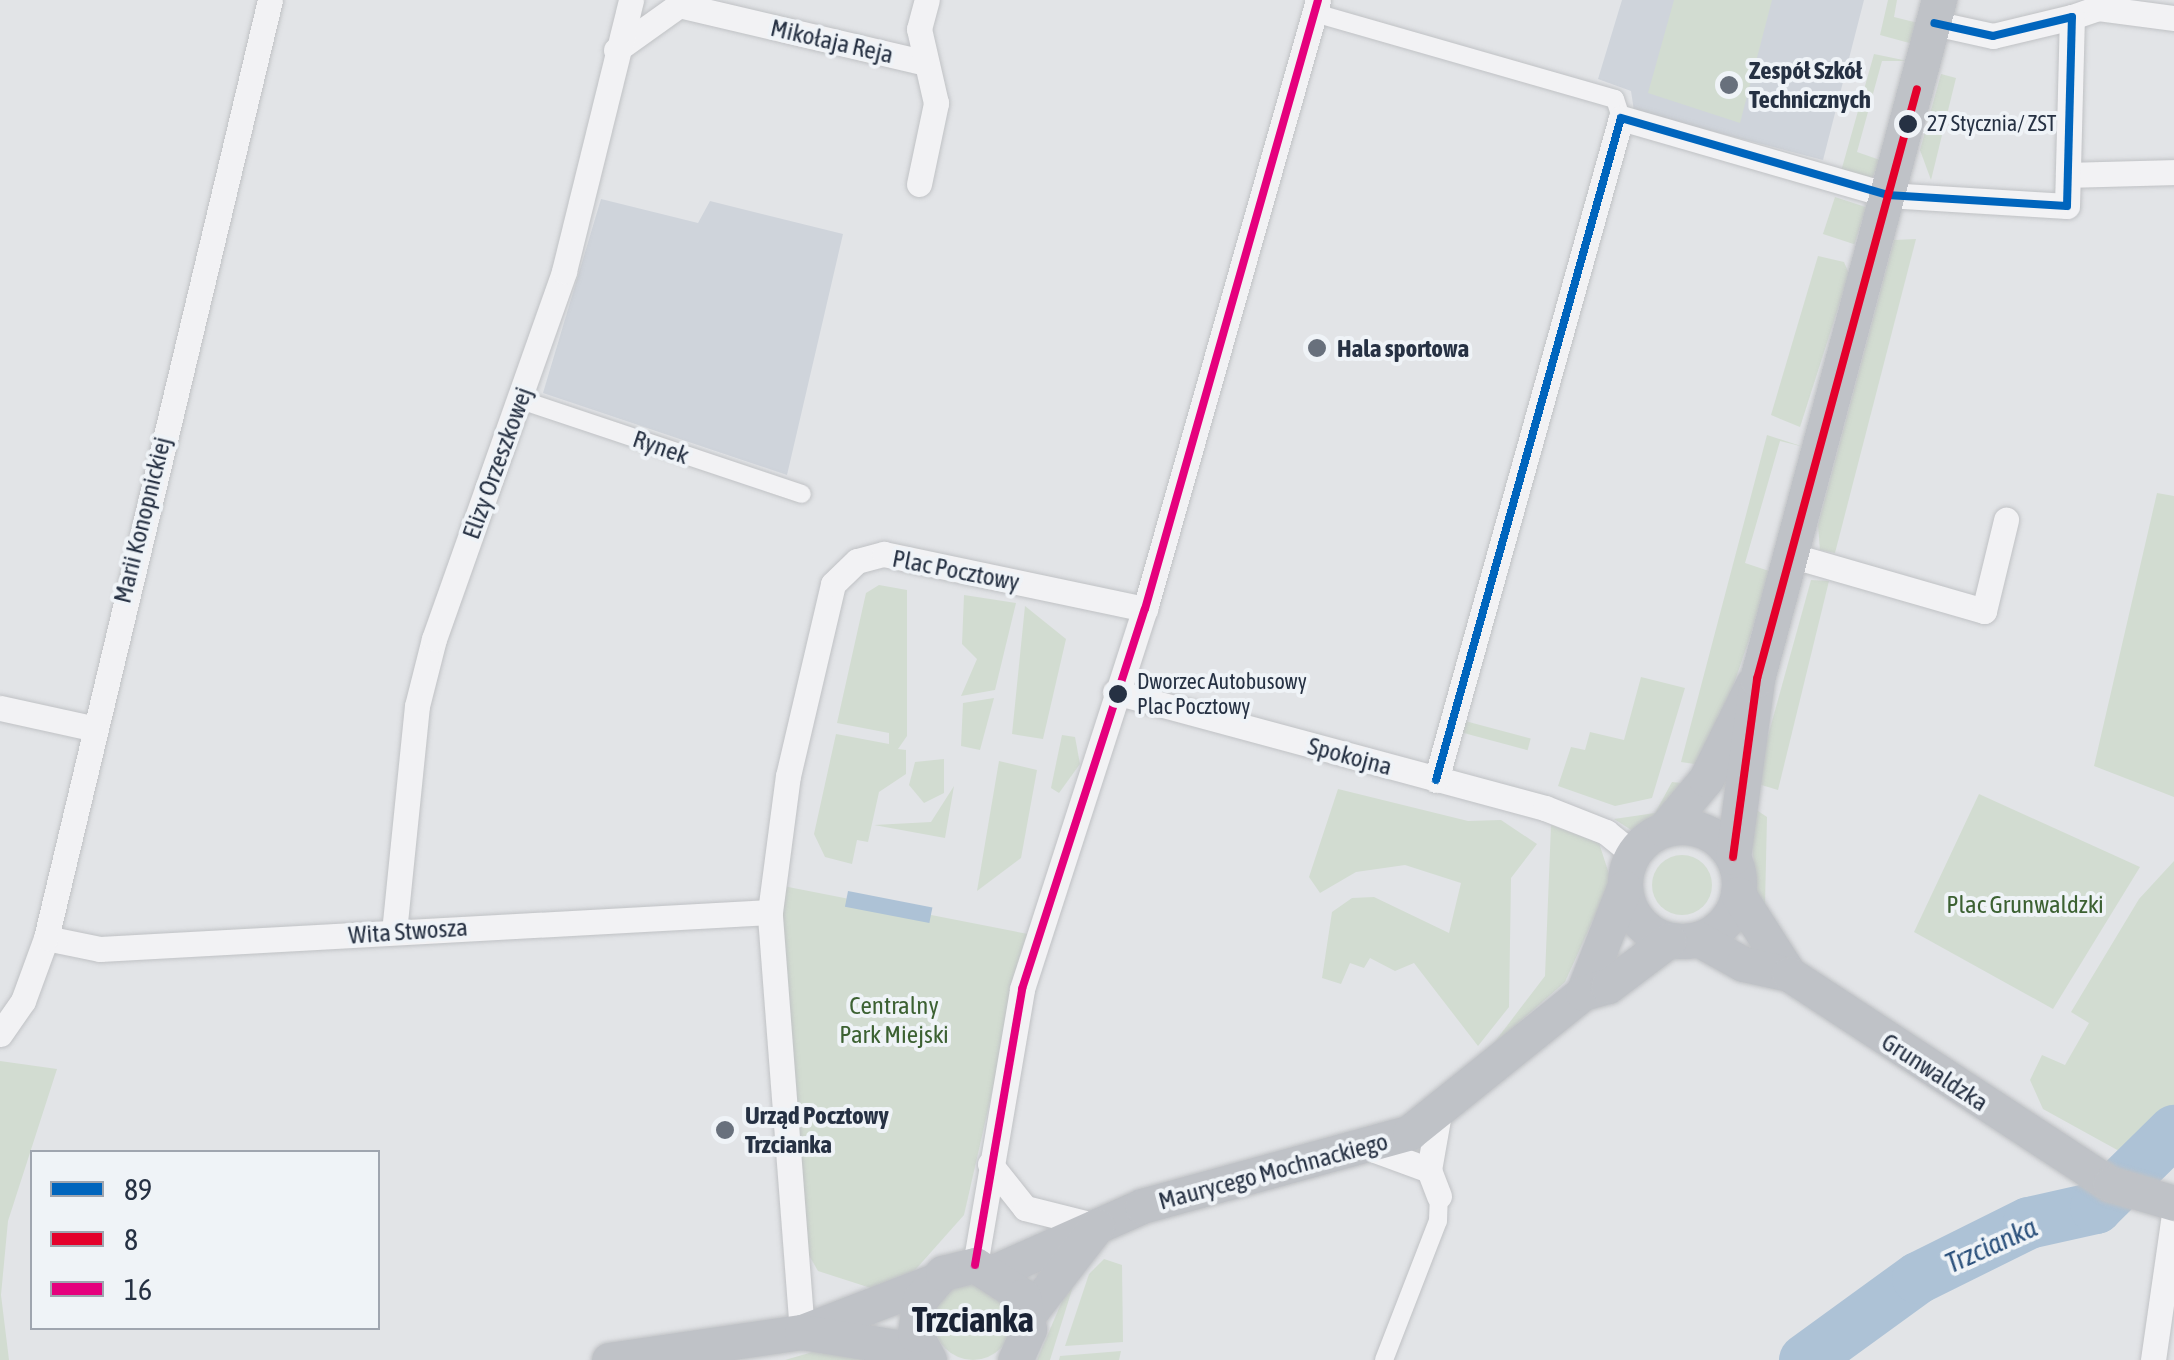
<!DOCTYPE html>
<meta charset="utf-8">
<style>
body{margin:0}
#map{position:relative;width:2174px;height:1360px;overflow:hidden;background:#e2e4e7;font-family:"Asap Condensed",sans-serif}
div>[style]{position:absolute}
.built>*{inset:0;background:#cfd4db}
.green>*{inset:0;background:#d2dcd1;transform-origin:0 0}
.round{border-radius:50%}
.water>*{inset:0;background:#adc2d6;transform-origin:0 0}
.river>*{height:52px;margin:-26px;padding:0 26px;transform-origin:26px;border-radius:26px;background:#adc2d6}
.roads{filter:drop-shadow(0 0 2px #c0c2c5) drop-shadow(0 0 2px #c0c2c5)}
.pedestrian>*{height:18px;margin:-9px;padding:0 9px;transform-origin:9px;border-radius:9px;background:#f2f2f4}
.minor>*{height:25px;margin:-12.5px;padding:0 12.5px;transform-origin:12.5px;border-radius:12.5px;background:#f2f2f4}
.secondary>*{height:35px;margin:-17.5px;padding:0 17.5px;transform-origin:17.5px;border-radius:17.5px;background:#bfc2c7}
.secondary>.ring{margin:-17.5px;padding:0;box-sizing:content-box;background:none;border:35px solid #bfc2c7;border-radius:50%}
.bus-1>*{height:8px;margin:-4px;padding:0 4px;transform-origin:4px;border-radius:4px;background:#0065bd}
.bus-2>*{height:8px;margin:-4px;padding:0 4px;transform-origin:4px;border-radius:4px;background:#e4002b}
.bus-3>*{height:8px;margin:-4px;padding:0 4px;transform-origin:4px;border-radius:4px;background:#e5007d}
.dots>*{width:28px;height:28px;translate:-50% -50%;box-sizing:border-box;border:5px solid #eff3f7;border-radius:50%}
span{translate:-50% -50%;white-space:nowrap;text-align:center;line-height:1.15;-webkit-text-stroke:8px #eff3f7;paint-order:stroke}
.bus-label{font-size:22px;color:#263143}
.left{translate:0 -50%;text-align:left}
.street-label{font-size:25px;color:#263143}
.poi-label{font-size:25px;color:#263143;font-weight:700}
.park-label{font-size:25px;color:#3c6132}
.water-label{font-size:28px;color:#2c517c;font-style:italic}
.district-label{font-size:35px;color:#192234;font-weight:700}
.legend{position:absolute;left:30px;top:1150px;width:350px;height:180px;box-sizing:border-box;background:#eff3f7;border:2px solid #9fa5af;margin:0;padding:12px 18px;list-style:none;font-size:30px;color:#263143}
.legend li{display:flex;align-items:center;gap:20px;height:50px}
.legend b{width:50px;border:2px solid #9fa5af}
</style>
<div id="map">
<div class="built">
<div style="clip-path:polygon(1622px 0,1864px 0,1823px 160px,1634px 111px,1631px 91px,1598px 79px)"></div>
<div style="clip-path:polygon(601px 199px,698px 223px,710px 201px,843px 234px,787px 475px,543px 393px)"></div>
</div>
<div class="green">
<div style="clip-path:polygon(1674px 0,1772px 0,1740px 123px,1648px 93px)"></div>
<div style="clip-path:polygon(1888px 0,1897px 0,1894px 17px,1918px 23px,1913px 44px,1880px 35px)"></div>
<div style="clip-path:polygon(1874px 54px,1908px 61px,1882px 61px,1857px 152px,1880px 160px,1871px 181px,1840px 175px)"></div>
<div style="clip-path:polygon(1941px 74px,1956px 78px,1931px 180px,1920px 150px)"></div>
<div style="left:1835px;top:197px;width:33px;height:39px;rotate:18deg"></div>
<div style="clip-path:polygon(1916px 239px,1835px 553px,1820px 550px,1818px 525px,1894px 240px)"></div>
<div style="clip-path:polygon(1818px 256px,1844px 262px,1849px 274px,1800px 427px,1771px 415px)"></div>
<div style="clip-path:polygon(1767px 435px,1804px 447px,1780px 441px,1745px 563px,1769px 571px,1752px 631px,1714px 742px,1701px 765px,1681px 762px)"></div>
<div style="clip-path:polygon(2157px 493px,2174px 496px,2174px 797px,2094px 766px)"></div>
<div style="clip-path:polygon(1811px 580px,1829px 581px,1778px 790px,1755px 783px)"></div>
<div style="clip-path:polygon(879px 585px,907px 590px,907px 736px,898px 749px,906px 750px,906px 774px,879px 792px,868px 842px,857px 840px,852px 864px,825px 857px,814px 834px,836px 734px,889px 744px,889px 733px,837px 723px,866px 593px)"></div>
<div style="clip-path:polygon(964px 595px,1016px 603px,995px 690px,961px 696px,977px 659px,962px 644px)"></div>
<div style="clip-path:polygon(1025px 606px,1066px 639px,1043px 739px,1012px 734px)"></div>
<div style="clip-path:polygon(1641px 677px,1685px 688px,1652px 798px,1615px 806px,1558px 786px,1571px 747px,1585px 750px,1590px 732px,1624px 740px)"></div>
<div style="clip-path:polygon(994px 698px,980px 750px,961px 746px,963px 703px)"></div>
<div style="left:1465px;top:721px;width:68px;height:12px;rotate:15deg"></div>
<div style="clip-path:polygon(1062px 735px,1075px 737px,1080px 764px,1059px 793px,1051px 788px)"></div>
<div style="clip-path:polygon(944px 759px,944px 793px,924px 803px,909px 785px,915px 762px)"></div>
<div style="clip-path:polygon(999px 761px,1037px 770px,1021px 858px,977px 891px)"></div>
<div style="clip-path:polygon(1672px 782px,1691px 784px,1636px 833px,1614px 819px,1655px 813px)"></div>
<div style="clip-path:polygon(954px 786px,945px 838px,874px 825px,931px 822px)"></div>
<div style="clip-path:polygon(1338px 789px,1468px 821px,1501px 820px,1537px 844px,1511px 878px,1509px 1007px,1478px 1046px,1414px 963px,1395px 971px,1370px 958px,1364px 968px,1350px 963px,1341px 984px,1322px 978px,1332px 912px,1352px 898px,1374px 897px,1449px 933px,1461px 883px,1405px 865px,1356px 872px,1320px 893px,1309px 877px)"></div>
<div style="clip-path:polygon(1979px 794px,2140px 867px,2053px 1009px,1914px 932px)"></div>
<div style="clip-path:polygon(1749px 805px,1767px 817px,1765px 904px,1756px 892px)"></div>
<div style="clip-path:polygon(1551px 825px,1599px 843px,1611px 880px,1565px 982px,1490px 1048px,1545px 976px)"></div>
<div class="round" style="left:1652px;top:855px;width:60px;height:60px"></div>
<div style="clip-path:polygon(2174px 861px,2174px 1127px,2139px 1162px,2043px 1109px,2030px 1080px,2042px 1055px,2065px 1065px,2089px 1023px,2071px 1012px,2139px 899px)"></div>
<div style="clip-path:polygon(778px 885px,1028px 934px,964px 1215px,908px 1278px,877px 1290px,818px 1271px,803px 1245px)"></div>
<div style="clip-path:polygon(0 1061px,57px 1069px,8px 1221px,1px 1295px,9px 1360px,0 1360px)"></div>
<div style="clip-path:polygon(1104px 1259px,1122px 1265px,1123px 1342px,1065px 1346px,1089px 1274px)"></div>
<div style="clip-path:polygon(1075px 1280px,1050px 1360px,1037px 1360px,1065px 1294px)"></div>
<div class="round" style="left:934px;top:1282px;width:78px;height:78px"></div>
<div style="clip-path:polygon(826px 1348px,895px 1360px,785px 1360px)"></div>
<div style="clip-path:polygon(1121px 1351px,1119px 1360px,1059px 1360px,1060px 1356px)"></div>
</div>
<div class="water">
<div style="left:848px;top:891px;width:86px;height:16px;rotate:11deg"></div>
</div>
<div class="river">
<div style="left:1805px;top:1360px;width:140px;rotate:-36deg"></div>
<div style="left:1918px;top:1278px;width:124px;rotate:-26.4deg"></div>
<div style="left:2029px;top:1223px;width:69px;rotate:-12.6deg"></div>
<div style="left:2096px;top:1208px;width:110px;rotate:-44.6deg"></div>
</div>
<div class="roads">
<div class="pedestrian">
<div style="left:1315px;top:13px;width:312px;rotate:16deg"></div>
<div style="left:1615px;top:99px;width:20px;rotate:72deg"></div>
<div style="left:521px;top:400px;width:296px;rotate:18.5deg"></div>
<div style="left:1384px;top:1360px;width:149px;rotate:-68.8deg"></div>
<div style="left:1438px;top:1221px;width:25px;rotate:-88deg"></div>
</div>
<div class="minor">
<div style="left:2072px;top:17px;width:28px;rotate:-19deg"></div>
<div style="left:2098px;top:8px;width:77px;rotate:7.5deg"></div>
<div style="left:616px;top:50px;width:77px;rotate:-35.5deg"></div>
<div style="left:679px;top:5px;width:254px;rotate:13.2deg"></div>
<div style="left:2068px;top:175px;width:106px;rotate:-1.6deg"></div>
<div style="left:919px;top:184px;width:83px;rotate:-78.1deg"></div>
<div style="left:936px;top:103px;width:76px;rotate:-102.9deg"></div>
<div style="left:919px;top:29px;width:30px;rotate:-75deg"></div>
<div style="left:1790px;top:555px;width:202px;rotate:16.1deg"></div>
<div style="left:1984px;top:611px;width:94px;rotate:-76.4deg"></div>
<div style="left:1115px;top:692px;width:445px;rotate:15.1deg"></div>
<div style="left:1545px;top:808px;width:66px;rotate:21.5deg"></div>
<div style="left:1606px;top:832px;width:35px;rotate:39deg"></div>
<div style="left:0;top:708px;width:94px;rotate:12.3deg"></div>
<div style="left:1436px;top:780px;width:687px;rotate:-74.39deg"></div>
<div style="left:1621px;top:118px;width:277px;rotate:16.1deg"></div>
<div style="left:1887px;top:195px;width:180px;rotate:3.5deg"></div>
<div style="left:2067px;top:206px;width:189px;rotate:-88.5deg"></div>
<div style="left:2072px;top:17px;width:81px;rotate:166.5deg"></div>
<div style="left:1993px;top:36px;width:60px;rotate:-167.6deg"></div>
<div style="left:394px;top:932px;width:227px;rotate:-84.2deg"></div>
<div style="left:417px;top:706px;width:69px;rotate:-75.8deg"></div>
<div style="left:434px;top:639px;width:390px;rotate:-70.5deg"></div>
<div style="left:564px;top:271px;width:279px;rotate:-76.1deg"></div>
<div style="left:46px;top:938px;width:55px;rotate:11.5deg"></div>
<div style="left:100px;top:949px;width:671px;rotate:-3.16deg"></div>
<div style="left:0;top:1034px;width:40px;rotate:-55.1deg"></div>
<div style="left:23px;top:1001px;width:67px;rotate:-69.9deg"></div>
<div style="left:46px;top:938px;width:964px;rotate:-76.57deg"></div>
<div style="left:1372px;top:1149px;width:61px;rotate:20.2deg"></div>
<div style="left:990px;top:1164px;width:56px;rotate:51.5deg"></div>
<div style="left:1025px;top:1208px;width:74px;rotate:14deg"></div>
<div style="left:1439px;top:1196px;width:28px;rotate:-111deg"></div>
<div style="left:1429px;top:1170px;width:58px;rotate:-80deg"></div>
<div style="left:975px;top:1265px;width:280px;rotate:-80.3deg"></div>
<div style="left:1022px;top:989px;width:399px;rotate:-72.1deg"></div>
<div style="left:1145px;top:609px;width:633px;rotate:-74.14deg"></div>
<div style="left:802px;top:1332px;width:421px;rotate:-94.4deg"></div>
<div style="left:770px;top:912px;width:137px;rotate:-82.5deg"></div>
<div style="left:788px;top:776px;width:197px;rotate:-76.8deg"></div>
<div style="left:833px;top:584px;width:33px;rotate:-44deg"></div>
<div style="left:857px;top:561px;width:28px;rotate:-15deg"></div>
<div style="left:884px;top:554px;width:267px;rotate:11.9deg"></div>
<div style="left:2153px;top:1360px;width:148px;rotate:-81.8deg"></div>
</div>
<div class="secondary">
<div class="ring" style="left:1625px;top:827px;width:79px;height:79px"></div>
<div style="left:1664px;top:829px;width:65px;rotate:-50deg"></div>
<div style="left:1706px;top:779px;width:106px;rotate:-63.7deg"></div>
<div style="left:1733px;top:857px;width:180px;rotate:-82.3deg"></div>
<div style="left:1757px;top:679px;width:703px;rotate:-75deg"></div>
<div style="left:1738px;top:894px;width:95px;rotate:57.5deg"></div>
<div style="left:1698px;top:939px;width:51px;rotate:29.1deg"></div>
<div style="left:1743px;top:964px;width:47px;rotate:12.3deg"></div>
<div style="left:1789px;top:974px;width:384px;rotate:33.2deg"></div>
<div style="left:2110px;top:1184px;width:67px;rotate:16.5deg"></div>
<div style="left:1583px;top:993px;width:113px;rotate:-68.7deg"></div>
<div style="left:996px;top:1271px;width:160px;rotate:-24deg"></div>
<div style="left:1142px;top:1206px;width:278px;rotate:-15.4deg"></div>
<div style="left:1410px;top:1132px;width:222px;rotate:-38.8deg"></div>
<div style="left:1583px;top:993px;width:26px;rotate:-16deg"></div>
<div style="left:1608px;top:986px;width:76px;rotate:-37deg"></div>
<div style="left:1029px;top:1314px;width:111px;rotate:-52.3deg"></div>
<div style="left:802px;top:1332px;width:136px;rotate:-21.1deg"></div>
<div style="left:609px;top:1360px;width:195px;rotate:-8.3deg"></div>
<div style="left:802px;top:1332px;width:121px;rotate:9deg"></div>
<div style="left:929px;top:1360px;width:30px;rotate:-118deg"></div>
<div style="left:915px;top:1334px;width:35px;rotate:-82deg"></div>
<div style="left:920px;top:1299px;width:35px;rotate:-49deg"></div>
<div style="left:943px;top:1273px;width:33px;rotate:-14deg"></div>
<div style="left:975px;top:1265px;width:57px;rotate:32.9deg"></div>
<div style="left:1023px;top:1296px;width:34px;rotate:80deg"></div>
<div style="left:1029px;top:1329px;width:34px;rotate:114deg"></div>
</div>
</div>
<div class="bus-1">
<div style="left:1436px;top:780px;width:687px;rotate:-74.39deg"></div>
<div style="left:1621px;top:118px;width:277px;rotate:16.1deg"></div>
<div style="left:1887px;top:195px;width:180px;rotate:3.5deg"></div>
<div style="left:2067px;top:206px;width:189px;rotate:-88.5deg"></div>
<div style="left:2072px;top:17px;width:81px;rotate:166.5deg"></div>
<div style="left:1993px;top:36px;width:60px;rotate:-167.6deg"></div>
</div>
<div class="bus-2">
<div style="left:1733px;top:857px;width:180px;rotate:-82.3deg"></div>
<div style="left:1757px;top:679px;width:611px;rotate:-74.83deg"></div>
</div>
<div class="bus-3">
<div style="left:975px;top:1265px;width:280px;rotate:-80.3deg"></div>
<div style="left:1022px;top:989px;width:399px;rotate:-72.1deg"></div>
<div style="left:1145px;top:609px;width:633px;rotate:-74.14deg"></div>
</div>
<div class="dots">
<div style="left:1729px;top:85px;background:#68707c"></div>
<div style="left:1908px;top:124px;background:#263143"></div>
<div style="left:1317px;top:348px;background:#68707c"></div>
<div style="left:1118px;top:694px;background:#263143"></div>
<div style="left:725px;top:1130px;background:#68707c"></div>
</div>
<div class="bus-label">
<span class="left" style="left:1927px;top:124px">27 Stycznia/ ZST</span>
<span class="left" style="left:1137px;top:694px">Dworzec Autobusowy<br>Plac Pocztowy</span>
</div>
<div class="street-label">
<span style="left:832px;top:41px;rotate:13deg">Mikołaja Reja</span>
<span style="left:661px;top:447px;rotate:19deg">Rynek</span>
<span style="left:497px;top:463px;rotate:-70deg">Elizy Orzeszkowej</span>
<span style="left:142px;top:520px;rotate:-76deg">Marii Konopnickiej</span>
<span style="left:956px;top:570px;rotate:11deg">Plac Pocztowy</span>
<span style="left:1350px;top:756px;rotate:15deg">Spokojna</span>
<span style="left:408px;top:931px;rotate:-4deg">Wita Stwosza</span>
<span style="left:1935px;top:1072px;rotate:33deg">Grunwaldzka</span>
<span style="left:1273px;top:1171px;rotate:-15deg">Maurycego Mochnackiego</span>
</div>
<div class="poi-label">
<span class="left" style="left:1749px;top:85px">Zespół Szkół<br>Technicznych</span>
<span class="left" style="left:1337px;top:348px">Hala sportowa</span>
<span class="left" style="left:745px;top:1130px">Urząd Pocztowy<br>Trzcianka</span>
</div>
<div class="park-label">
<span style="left:2025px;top:904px">Plac Grunwaldzki</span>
<span style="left:894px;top:1020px">Centralny<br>Park Miejski</span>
</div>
<div class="water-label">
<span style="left:1991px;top:1245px;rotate:-24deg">Trzcianka</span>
</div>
<div class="district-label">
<span style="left:973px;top:1319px">Trzcianka</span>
</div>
<ul class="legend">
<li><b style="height:12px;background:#0065bd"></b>89</li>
<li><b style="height:12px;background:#e4002b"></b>8</li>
<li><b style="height:12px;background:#e5007d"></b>16</li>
</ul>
</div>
